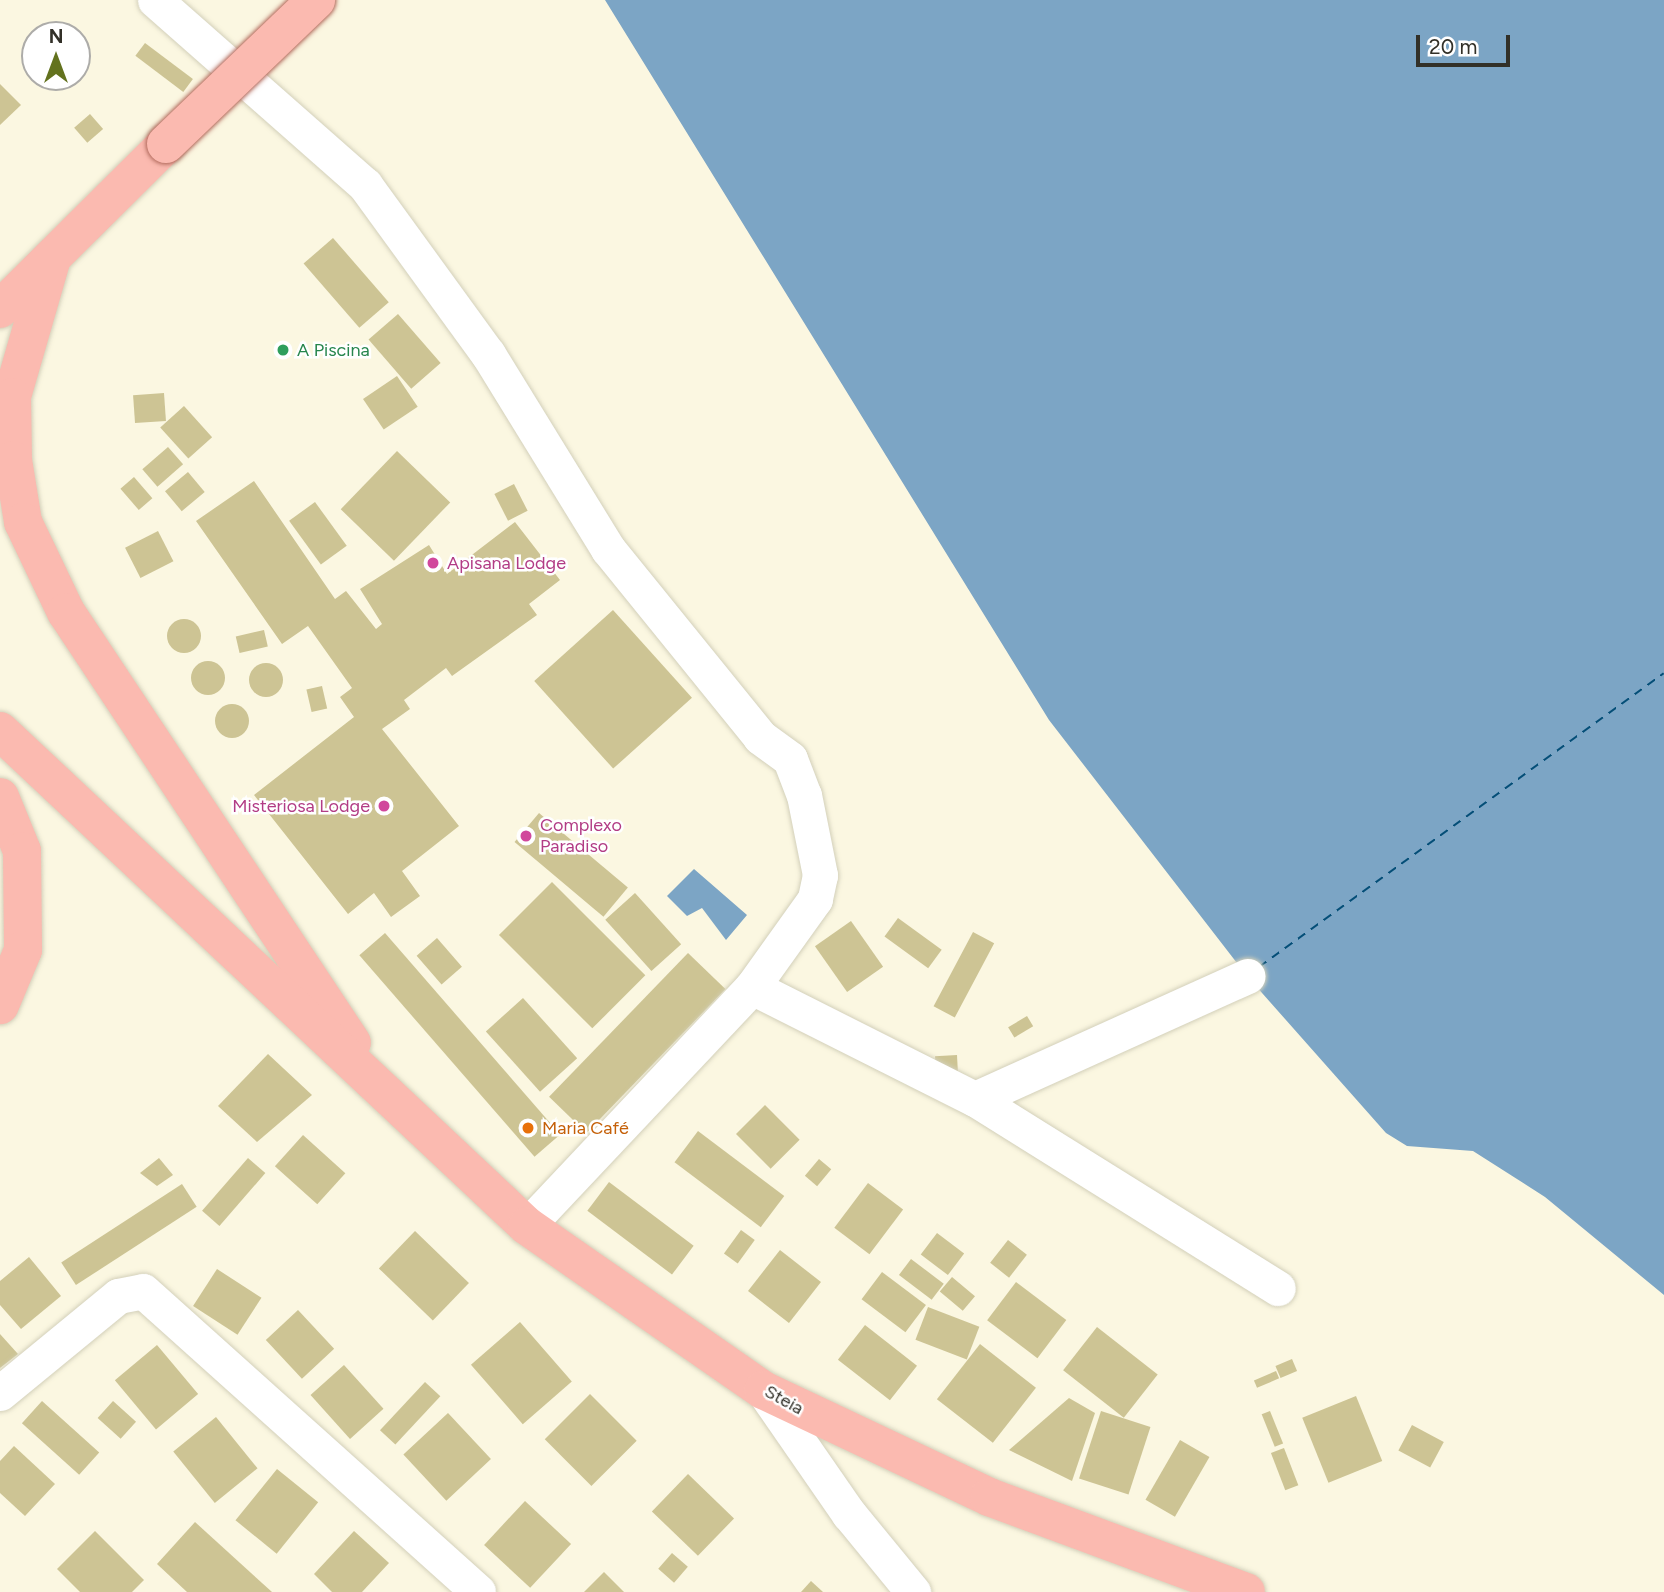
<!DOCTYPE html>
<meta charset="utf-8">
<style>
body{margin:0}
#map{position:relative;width:1664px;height:1592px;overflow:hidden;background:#fbf7e1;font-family:Figtree,sans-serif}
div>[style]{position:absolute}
.water>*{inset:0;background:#7ca5c5}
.ferry>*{height:2px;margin-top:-1px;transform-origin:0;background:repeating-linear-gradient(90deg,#044e77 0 9px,transparent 0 16px)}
.building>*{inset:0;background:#cdc494;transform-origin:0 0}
.round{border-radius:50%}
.roads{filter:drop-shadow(0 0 2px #d3d0ba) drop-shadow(0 0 2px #d3d0ba)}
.street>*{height:35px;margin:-17.5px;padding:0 17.5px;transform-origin:17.5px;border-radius:17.5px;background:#fff}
.primary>*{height:38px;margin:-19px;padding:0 19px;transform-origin:19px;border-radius:19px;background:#fbbab0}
.bridges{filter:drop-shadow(0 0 2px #b36c5e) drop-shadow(0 0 2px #b36c5e)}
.primary-bridge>*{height:38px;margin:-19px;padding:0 19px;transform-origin:19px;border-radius:19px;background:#fbbab0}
.dots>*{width:19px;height:19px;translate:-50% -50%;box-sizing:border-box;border:4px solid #fff;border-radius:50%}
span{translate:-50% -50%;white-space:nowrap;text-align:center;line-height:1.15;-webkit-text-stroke:5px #fff;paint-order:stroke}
.leisure-label{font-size:18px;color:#27864d}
.left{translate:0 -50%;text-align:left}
.hotel-label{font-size:18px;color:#b23c85}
.right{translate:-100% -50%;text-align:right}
.food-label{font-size:18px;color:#c56008}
.street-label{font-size:18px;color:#323028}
.north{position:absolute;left:21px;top:21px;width:70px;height:70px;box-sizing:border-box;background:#fff;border:2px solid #adaca9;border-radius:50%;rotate:0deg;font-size:19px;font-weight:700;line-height:28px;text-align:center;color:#323028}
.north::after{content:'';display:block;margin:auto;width:24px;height:32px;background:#63721e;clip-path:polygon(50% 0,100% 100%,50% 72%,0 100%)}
.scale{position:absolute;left:1416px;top:35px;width:94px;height:32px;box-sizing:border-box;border:4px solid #323028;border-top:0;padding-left:9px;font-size:21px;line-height:24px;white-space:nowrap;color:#323028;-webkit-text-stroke:5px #fff;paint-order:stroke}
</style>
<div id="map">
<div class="water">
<div style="clip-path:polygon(605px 0,1664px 0,1664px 1295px,1545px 1197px,1473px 1151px,1407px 1146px,1386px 1133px,1247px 976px,1049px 720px)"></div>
<div style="clip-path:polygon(694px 869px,747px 915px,726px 940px,702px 908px,687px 916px,667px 896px)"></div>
</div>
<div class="ferry">
<div style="left:1259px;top:967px;width:500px;rotate:-35.98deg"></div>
</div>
<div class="building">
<div style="left:145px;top:43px;width:60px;height:16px;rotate:37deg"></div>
<div style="clip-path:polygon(0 84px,21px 105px,0 125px)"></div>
<div style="left:90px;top:114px;width:20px;height:21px;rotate:49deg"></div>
<div style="left:333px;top:238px;width:85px;height:39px;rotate:49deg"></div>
<div style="left:398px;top:314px;width:65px;height:39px;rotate:49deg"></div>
<div style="left:397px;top:376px;width:37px;height:41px;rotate:56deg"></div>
<div style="left:164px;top:393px;width:28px;height:31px;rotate:86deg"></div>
<div style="left:184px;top:406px;width:42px;height:32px;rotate:48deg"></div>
<div style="left:168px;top:447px;width:23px;height:34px;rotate:49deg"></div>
<div style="left:397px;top:451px;width:74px;height:81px;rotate:44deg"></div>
<div style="left:188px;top:472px;width:26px;height:30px;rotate:50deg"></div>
<div style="left:134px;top:477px;width:28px;height:18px;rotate:49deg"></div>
<div style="clip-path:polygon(254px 481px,335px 599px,346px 591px,376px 629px,382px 624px,360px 589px,429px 545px,447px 574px,515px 522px,560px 580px,529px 604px,537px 615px,452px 676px,446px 668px,404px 700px,410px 709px,382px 729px,459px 826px,402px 871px,420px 896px,391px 917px,374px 893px,348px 914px,254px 795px,354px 717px,340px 697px,352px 688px,308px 626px,282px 644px,196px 521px)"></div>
<div style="left:514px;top:484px;width:30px;height:22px;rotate:63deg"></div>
<div style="left:315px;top:502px;width:54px;height:32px;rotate:54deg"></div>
<div style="left:158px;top:531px;width:34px;height:37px;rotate:63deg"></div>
<div style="left:613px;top:610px;width:118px;height:106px;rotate:48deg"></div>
<div class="round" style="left:167px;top:619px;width:34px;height:34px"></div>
<div style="left:264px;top:630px;width:17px;height:29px;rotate:77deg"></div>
<div class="round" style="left:191px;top:661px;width:34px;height:34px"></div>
<div class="round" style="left:249px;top:663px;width:34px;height:34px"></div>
<div style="left:322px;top:686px;width:23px;height:16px;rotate:77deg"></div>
<div class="round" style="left:215px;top:704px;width:34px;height:34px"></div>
<div style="left:539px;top:813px;width:116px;height:38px;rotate:40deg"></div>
<div style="left:552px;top:882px;width:132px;height:75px;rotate:45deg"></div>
<div style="left:635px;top:893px;width:69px;height:40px;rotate:48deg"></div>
<div style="left:898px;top:918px;width:54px;height:23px;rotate:36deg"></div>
<div style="left:851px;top:921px;width:56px;height:44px;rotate:55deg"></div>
<div style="left:973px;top:932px;width:24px;height:84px;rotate:28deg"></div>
<div style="left:385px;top:933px;width:267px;height:34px;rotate:49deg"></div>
<div style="left:437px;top:938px;width:38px;height:27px;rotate:49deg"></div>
<div style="left:688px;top:953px;width:52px;height:200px;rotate:44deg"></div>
<div style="left:523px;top:998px;width:81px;height:50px;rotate:48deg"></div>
<div style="left:1027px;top:1016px;width:12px;height:22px;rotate:59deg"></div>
<div style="clip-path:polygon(268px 1054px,312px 1095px,257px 1142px,218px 1106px)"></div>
<div style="left:957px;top:1055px;width:17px;height:22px;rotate:87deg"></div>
<div style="left:765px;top:1105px;width:49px;height:41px;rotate:45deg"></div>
<div style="left:698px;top:1131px;width:108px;height:39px;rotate:37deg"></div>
<div style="left:303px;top:1135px;width:57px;height:42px;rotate:42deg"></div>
<div style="clip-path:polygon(159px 1158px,173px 1175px,157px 1186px,140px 1173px)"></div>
<div style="left:248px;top:1158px;width:23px;height:70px;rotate:41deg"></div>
<div style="left:819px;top:1159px;width:16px;height:22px;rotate:40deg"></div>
<div style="left:609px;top:1182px;width:106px;height:36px;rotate:37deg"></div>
<div style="left:868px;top:1183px;width:44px;height:56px;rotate:37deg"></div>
<div style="left:182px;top:1184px;width:27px;height:144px;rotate:57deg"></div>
<div style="left:741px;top:1230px;width:17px;height:29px;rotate:36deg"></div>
<div style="left:415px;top:1231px;width:75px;height:52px;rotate:44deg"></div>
<div style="left:937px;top:1233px;width:34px;height:27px;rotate:37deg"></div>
<div style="left:1008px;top:1240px;width:24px;height:29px;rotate:38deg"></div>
<div style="left:780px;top:1250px;width:52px;height:52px;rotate:38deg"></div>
<div style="clip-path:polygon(29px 1257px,61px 1296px,21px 1329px,0 1305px,0 1281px)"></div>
<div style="left:911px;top:1259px;width:41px;height:20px;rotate:37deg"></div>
<div style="left:217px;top:1269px;width:53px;height:44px;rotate:33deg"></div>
<div style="left:882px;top:1272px;width:55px;height:34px;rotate:37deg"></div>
<div style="left:952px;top:1277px;width:30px;height:19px;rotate:40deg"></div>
<div style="left:1016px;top:1282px;width:63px;height:48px;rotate:37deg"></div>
<div style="left:928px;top:1307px;width:55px;height:35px;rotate:21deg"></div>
<div style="left:298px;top:1310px;width:53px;height:44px;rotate:47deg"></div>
<div style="left:520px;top:1322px;width:79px;height:65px;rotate:49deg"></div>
<div style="left:865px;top:1325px;width:66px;height:44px;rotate:38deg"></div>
<div style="left:1097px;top:1327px;width:77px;height:55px;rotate:38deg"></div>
<div style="clip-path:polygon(0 1334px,18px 1354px,0 1368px)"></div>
<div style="left:980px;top:1344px;width:71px;height:70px;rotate:38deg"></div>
<div style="left:157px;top:1345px;width:64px;height:55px;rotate:50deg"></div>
<div style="left:1292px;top:1359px;width:13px;height:18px;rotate:67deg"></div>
<div style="left:344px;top:1365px;width:59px;height:45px;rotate:48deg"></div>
<div style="left:1276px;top:1371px;width:8px;height:24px;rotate:67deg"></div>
<div style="left:425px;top:1382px;width:21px;height:66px;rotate:43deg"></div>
<div style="left:590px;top:1394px;width:66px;height:64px;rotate:45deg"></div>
<div style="left:1356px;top:1396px;width:70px;height:58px;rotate:68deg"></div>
<div style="clip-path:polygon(1069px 1398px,1095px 1413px,1072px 1481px,1009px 1450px)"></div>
<div style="left:42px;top:1401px;width:77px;height:30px;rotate:42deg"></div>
<div style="left:113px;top:1401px;width:31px;height:23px;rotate:42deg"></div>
<div style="left:1101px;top:1411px;width:52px;height:71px;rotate:18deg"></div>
<div style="left:1270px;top:1411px;width:35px;height:9px;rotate:68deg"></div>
<div style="left:448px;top:1413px;width:63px;height:61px;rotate:47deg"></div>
<div style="left:216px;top:1417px;width:66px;height:55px;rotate:51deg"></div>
<div style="left:1412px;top:1425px;width:36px;height:29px;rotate:28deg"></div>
<div style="left:1180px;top:1440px;width:34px;height:69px;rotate:30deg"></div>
<div style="clip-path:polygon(14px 1446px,55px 1484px,25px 1516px,0 1493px,0 1461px)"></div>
<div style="left:1284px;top:1448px;width:40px;height:14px;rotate:69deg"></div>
<div style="left:277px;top:1469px;width:53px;height:66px;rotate:39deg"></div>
<div style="left:688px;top:1474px;width:64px;height:52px;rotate:44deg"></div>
<div style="left:525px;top:1501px;width:63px;height:60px;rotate:43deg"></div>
<div style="clip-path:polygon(195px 1522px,272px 1592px,187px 1592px,157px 1564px)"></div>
<div style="clip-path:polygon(95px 1531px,144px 1580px,132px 1592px,80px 1592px,57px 1569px)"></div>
<div style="clip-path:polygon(354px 1531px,389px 1563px,362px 1592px,332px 1592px,314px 1574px)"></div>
<div style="left:672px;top:1553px;width:21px;height:21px;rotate:41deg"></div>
<div style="clip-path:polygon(604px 1572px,624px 1592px,584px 1592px)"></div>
<div style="clip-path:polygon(811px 1581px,823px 1592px,801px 1592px)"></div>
</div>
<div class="roads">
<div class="street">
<div style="left:155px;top:0;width:280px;rotate:41.4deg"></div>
<div style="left:365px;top:185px;width:209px;rotate:54deg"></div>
<div style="left:488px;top:354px;width:229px;rotate:58.4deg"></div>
<div style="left:608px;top:549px;width:242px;rotate:51deg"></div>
<div style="left:760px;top:737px;width:37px;rotate:36deg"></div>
<div style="left:790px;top:759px;width:39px;rotate:69deg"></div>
<div style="left:804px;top:795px;width:82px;rotate:78.7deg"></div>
<div style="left:820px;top:875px;width:25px;rotate:102deg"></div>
<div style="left:815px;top:899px;width:108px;rotate:125.6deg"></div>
<div style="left:752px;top:987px;width:328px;rotate:133.3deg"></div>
<div style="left:752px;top:987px;width:250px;rotate:26.7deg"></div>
<div style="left:975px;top:1099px;width:299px;rotate:-24.3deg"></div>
<div style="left:975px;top:1099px;width:357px;rotate:32deg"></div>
<div style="left:763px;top:1390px;width:151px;rotate:55.3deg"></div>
<div style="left:849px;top:1514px;width:101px;rotate:50.6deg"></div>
<div style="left:0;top:1393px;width:153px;rotate:-39.4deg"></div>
<div style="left:118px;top:1296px;width:25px;rotate:-11deg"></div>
<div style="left:143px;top:1291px;width:450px;rotate:41.9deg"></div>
</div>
<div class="primary">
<div style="left:52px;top:258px;width:145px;rotate:106.1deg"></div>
<div style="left:12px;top:397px;width:63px;rotate:89.1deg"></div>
<div style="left:13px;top:460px;width:63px;rotate:80.8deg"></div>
<div style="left:23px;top:522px;width:100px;rotate:64.5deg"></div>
<div style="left:66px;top:612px;width:517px;rotate:56.43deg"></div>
<div style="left:0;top:309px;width:234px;rotate:-44.8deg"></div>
<div style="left:0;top:731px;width:723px;rotate:43.21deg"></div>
<div style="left:527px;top:1226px;width:287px;rotate:34.8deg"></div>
<div style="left:763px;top:1390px;width:250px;rotate:25.3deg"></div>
<div style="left:989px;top:1497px;width:274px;rotate:20.3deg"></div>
<div style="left:0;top:797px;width:58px;rotate:67.8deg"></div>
<div style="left:22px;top:851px;width:99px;rotate:89.4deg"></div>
<div style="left:23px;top:950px;width:60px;rotate:112.7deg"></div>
</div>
</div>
<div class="bridges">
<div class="primary-bridge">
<div style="left:166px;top:144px;width:208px;rotate:-43.8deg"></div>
</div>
</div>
<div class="dots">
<div style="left:283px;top:350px;background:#2e9e5b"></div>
<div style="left:433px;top:563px;background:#d1479c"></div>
<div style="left:384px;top:806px;background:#d1479c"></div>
<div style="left:526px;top:836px;background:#d1479c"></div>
<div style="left:528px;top:1128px;background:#e8710a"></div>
</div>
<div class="leisure-label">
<span class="left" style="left:297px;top:350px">A Piscina</span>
</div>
<div class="hotel-label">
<span class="left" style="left:447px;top:563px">Apisana Lodge</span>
<span class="right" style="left:370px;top:806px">Misteriosa Lodge</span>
<span class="left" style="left:540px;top:836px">Complexo<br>Paradiso</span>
</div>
<div class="food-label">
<span class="left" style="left:542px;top:1128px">Maria Café</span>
</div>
<div class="street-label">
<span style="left:784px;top:1400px;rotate:29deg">Steia</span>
</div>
<div class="north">N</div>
<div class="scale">20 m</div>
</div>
